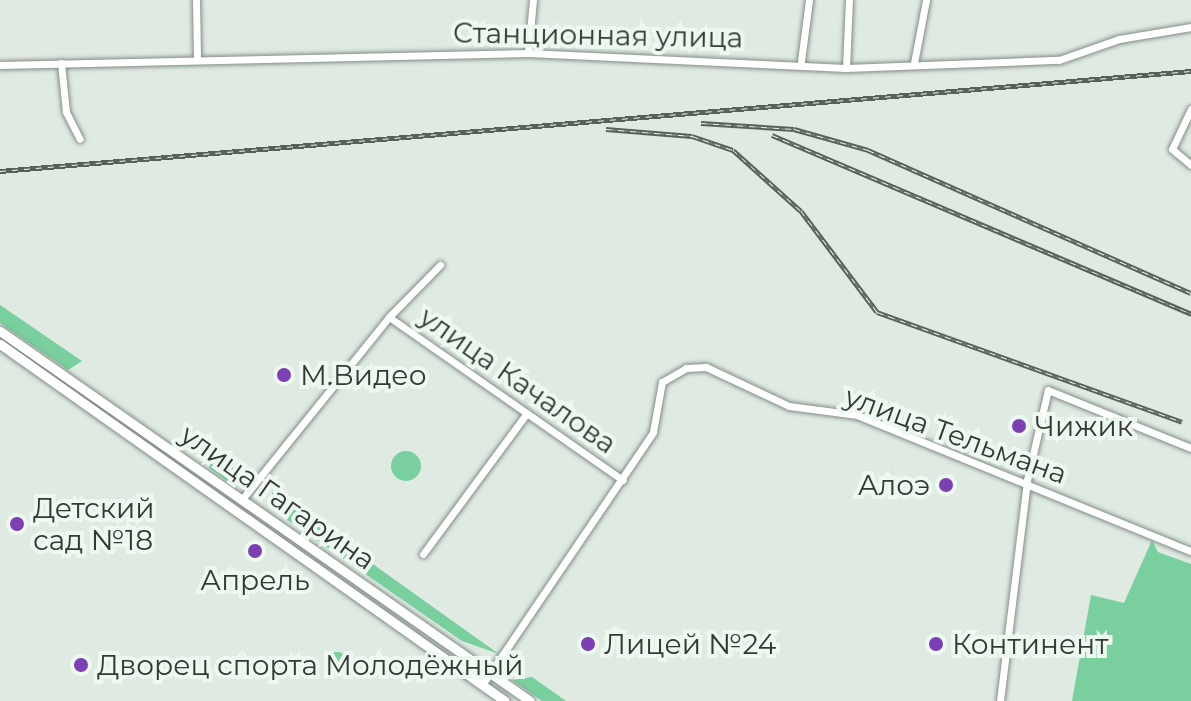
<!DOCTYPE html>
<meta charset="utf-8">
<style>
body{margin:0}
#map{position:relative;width:1191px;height:701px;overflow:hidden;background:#dfeae3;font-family:Montserrat,sans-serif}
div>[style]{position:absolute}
.green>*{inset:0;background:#7acf9e}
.round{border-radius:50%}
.roads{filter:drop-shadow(0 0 2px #828d86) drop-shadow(0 0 2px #828d86)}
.minor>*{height:7px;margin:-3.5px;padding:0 3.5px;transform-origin:3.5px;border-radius:3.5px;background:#fff}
.major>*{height:9px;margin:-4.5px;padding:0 4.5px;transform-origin:4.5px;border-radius:4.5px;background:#fff}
.rail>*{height:5px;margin-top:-2.5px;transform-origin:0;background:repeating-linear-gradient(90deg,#edf8f0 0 6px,#59605c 0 12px);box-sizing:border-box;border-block:2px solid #59605c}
.dots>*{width:22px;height:22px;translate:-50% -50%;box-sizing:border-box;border:4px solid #edf8f0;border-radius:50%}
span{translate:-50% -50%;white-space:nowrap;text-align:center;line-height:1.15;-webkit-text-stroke:8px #edf8f0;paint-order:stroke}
.street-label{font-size:28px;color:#343936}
.poi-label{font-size:28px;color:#343936}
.left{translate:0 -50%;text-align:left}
.right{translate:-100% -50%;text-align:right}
</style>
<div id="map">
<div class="green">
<div style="clip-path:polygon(0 305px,82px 361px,68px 370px,0 323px)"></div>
<div class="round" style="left:391px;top:451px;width:30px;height:30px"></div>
<div style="clip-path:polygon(214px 454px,248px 478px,245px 484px,234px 486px,209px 468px)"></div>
<div style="clip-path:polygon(272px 492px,482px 642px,499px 654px,462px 641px,273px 510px)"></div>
<div style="clip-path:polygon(1152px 540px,1158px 552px,1191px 564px,1191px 701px,1072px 701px,1091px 595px,1124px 603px)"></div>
<div class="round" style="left:325px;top:652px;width:24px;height:24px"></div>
<div style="clip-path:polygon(532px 677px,566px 701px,542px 701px,512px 680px)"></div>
</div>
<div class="roads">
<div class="minor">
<div style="left:196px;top:0;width:57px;rotate:89deg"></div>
<div style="left:528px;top:53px;width:53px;rotate:-84.6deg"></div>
<div style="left:801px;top:61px;width:62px;rotate:-82.5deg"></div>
<div style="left:61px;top:63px;width:49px;rotate:84.2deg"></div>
<div style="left:66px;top:112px;width:30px;rotate:63deg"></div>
<div style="left:914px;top:63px;width:64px;rotate:-79.2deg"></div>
<div style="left:0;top:65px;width:528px;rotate:-1.3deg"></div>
<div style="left:528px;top:53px;width:318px;rotate:2.7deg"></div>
<div style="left:846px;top:68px;width:213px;rotate:-2.2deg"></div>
<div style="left:1059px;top:60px;width:64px;rotate:-19.3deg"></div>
<div style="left:1119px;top:39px;width:73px;rotate:-9.5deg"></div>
<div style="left:846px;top:68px;width:68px;rotate:-87.5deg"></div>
<div style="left:1191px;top:109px;width:44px;rotate:115.4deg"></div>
<div style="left:1172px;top:149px;width:25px;rotate:40deg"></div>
<div style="left:389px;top:317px;width:285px;rotate:34.9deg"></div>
<div style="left:243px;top:498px;width:233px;rotate:-51.1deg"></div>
<div style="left:389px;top:317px;width:73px;rotate:-45.6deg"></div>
<div style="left:423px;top:554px;width:175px;rotate:-53.6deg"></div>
<div style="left:482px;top:685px;width:305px;rotate:-55.9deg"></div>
<div style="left:653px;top:432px;width:51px;rotate:-79.8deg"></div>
<div style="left:662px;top:382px;width:28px;rotate:-30deg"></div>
<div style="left:686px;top:368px;width:20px;rotate:-3deg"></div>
<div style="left:706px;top:367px;width:92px;rotate:25.2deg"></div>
<div style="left:789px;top:406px;width:69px;rotate:7.5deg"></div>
<div style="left:857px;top:415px;width:361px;rotate:22.2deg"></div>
<div style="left:1000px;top:701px;width:223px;rotate:-83deg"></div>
<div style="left:1027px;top:480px;width:92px;rotate:-76.9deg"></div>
<div style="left:1048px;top:390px;width:154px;rotate:22.1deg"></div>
</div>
<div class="major">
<div style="left:0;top:331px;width:646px;rotate:34.92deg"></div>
<div style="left:0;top:344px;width:618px;rotate:35.26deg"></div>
</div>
</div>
<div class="rail">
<div style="left:701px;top:123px;width:93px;rotate:3.7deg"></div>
<div style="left:794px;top:129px;width:77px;rotate:15.8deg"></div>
<div style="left:868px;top:150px;width:353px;rotate:23.9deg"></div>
<div style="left:606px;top:129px;width:86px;rotate:4.7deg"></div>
<div style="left:692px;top:136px;width:43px;rotate:18.9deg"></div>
<div style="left:733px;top:150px;width:91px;rotate:41.9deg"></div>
<div style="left:801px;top:211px;width:126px;rotate:53deg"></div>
<div style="left:877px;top:312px;width:324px;rotate:19.8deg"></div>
<div style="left:772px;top:135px;width:456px;rotate:23.1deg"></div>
<div style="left:0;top:171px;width:1195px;rotate:-4.8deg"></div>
</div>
<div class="dots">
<div style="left:284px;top:375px;background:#7d3fb4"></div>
<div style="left:1019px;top:426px;background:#7d3fb4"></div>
<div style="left:946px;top:485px;background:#7d3fb4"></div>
<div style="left:17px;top:524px;background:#7d3fb4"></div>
<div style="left:255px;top:551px;background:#7d3fb4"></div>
<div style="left:588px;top:644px;background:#7d3fb4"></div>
<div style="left:936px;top:644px;background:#7d3fb4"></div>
<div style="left:81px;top:665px;background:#7d3fb4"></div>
</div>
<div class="street-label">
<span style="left:598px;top:35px;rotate:1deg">Станционная улица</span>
<span style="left:518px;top:380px;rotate:35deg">улица Качалова</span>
<span style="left:956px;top:435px;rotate:20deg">улица Тельмана</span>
<span style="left:278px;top:497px;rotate:35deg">улица Гагарина</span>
</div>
<div class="poi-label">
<span class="left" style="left:300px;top:375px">М.Видео</span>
<span class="left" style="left:1035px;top:426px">Чижик</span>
<span class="right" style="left:930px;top:485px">Алоэ</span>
<span class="left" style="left:33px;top:524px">Детский<br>сад №18</span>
<span style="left:255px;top:580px">Апрель</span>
<span class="left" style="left:604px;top:644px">Лицей №24</span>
<span class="left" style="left:952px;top:644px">Континент</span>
<span class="left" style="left:97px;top:665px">Дворец спорта Молодёжный</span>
</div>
</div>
